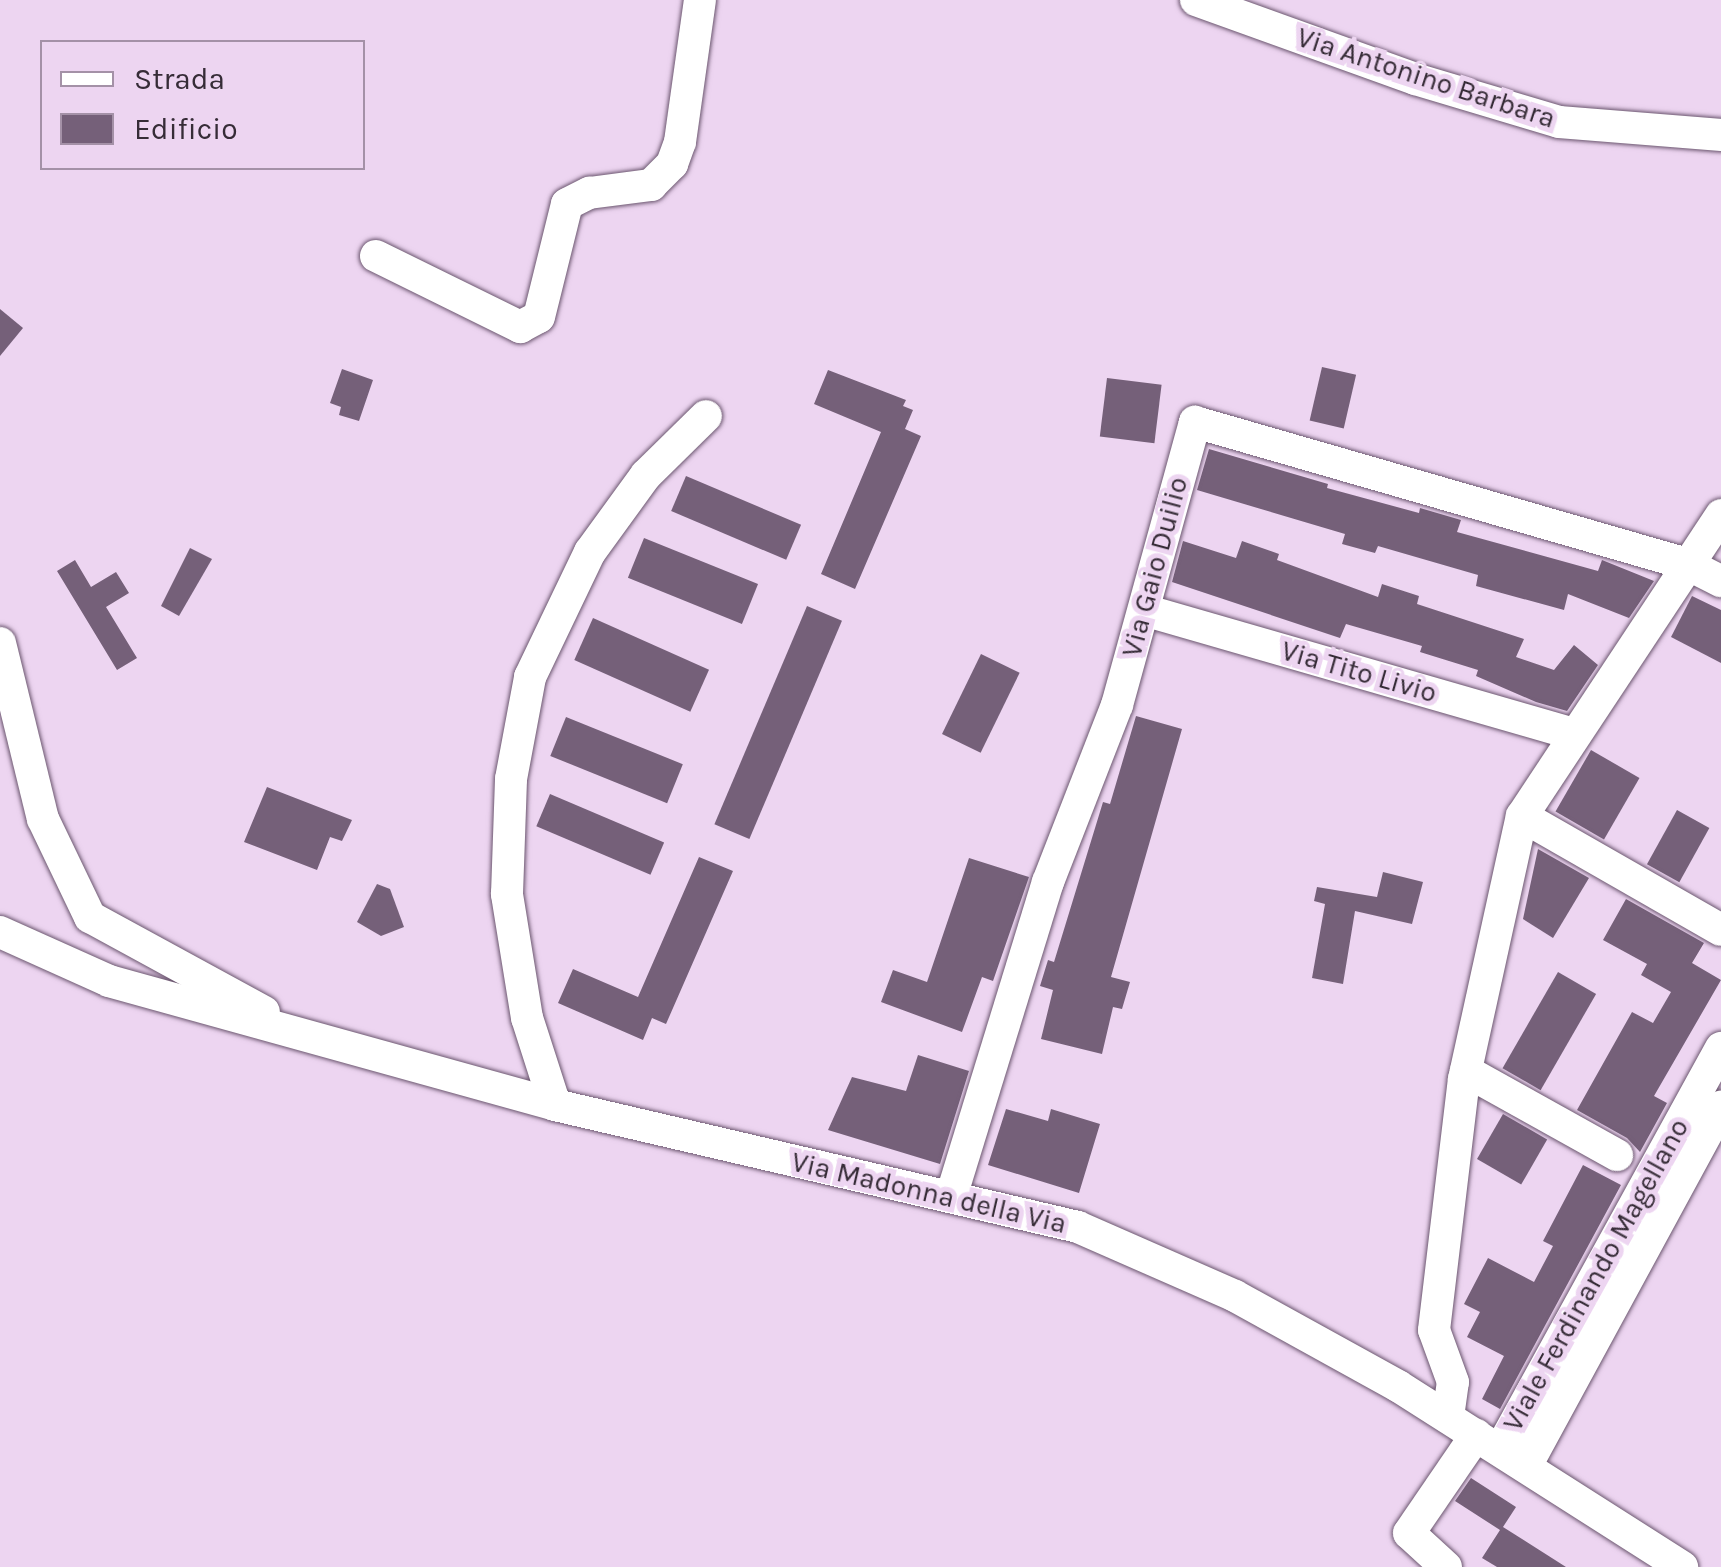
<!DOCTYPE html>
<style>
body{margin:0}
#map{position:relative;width:1721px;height:1567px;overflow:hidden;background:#edd5f1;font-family:Karla,sans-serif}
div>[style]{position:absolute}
.building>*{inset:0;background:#756079;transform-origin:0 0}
.roads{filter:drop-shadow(0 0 2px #6b566f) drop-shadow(0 0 2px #6b566f)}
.minor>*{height:32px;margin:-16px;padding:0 16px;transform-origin:16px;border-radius:16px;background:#fff}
span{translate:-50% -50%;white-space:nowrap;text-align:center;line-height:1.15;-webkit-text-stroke:10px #edd5f1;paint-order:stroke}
.street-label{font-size:28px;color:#362c37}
.legend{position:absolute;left:40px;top:40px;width:325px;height:130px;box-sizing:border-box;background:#edd5f1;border:2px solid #a491a7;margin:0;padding:12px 18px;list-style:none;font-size:30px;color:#362c37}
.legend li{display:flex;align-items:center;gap:20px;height:50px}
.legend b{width:50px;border:2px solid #a491a7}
</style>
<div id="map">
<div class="building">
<div style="clip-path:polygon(0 309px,23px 328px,0 356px)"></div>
<div style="left:1322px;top:367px;width:35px;height:55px;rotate:13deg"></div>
<div style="clip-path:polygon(342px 369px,373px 380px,359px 421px,339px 415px,341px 407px,330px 403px)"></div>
<div style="clip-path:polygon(828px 370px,906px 400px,903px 406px,913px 410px,905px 429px,921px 436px,855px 589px,821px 574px,881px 432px,814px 404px)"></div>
<div style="left:1107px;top:378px;width:55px;height:59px;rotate:7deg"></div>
<div style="clip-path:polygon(1209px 449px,1328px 484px,1327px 488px,1419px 513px,1420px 508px,1461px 520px,1457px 532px,1598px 571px,1602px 560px,1654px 581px,1629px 618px,1568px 594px,1564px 610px,1476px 586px,1478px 575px,1378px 546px,1375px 553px,1342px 544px,1345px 534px,1197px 490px)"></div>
<div style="left:686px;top:476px;width:125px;height:38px;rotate:23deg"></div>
<div style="left:644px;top:538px;width:123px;height:43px;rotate:22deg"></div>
<div style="clip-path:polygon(1183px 541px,1236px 558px,1242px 541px,1279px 554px,1277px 560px,1378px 597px,1382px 584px,1419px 596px,1417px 604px,1524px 639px,1516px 657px,1554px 670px,1574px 645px,1598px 665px,1567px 711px,1536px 702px,1476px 676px,1478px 670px,1420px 652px,1422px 646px,1346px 624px,1340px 638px,1172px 582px)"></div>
<div style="clip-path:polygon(190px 548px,212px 559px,179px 616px,161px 606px)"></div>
<div style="clip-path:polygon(75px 560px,91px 587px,116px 572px,129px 593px,106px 607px,137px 658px,117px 670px,57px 571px)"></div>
<div style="clip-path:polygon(1692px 596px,1721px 610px,1721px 663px,1671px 637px)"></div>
<div style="left:807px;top:606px;width:38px;height:237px;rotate:23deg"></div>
<div style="left:593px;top:618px;width:127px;height:46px;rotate:24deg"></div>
<div style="left:981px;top:654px;width:43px;height:89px;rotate:26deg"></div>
<div style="clip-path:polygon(1136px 716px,1182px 729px,1111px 977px,1130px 982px,1122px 1009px,1113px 1007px,1102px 1054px,1041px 1039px,1053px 990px,1040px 986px,1048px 960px,1054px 962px,1103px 802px,1110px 804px)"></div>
<div style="left:566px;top:717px;width:126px;height:42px;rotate:22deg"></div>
<div style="left:1591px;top:750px;width:56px;height:71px;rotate:30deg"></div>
<div style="clip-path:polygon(267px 787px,352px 820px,342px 841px,330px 837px,317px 870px,244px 842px)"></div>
<div style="left:550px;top:794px;width:124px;height:35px;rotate:23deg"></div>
<div style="left:1677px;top:810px;width:37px;height:62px;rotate:29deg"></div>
<div style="clip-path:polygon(1538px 849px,1589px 878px,1553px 938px,1523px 919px)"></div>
<div style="clip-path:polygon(699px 857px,733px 871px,666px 1024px,652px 1018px,643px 1040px,558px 1003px,573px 969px,638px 997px)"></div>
<div style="clip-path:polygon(969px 858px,1029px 877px,993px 981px,982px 977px,962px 1032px,881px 1002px,893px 970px,927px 982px)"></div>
<div style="clip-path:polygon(1383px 872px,1423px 882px,1412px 924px,1355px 911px,1343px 984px,1312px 978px,1325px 904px,1314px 901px,1317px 887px,1377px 897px)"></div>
<div style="clip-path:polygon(377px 884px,390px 889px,404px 927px,381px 936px,357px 922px)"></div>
<div style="clip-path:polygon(1626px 899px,1704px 943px,1692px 963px,1721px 980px,1654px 1096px,1667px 1103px,1640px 1152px,1627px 1138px,1577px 1110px,1632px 1012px,1653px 1023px,1671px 992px,1641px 975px,1647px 964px,1603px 940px)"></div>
<div style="left:1558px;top:972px;width:44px;height:111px;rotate:30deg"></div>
<div style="clip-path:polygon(918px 1055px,969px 1071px,940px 1164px,828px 1130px,852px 1077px,906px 1091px)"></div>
<div style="clip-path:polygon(1006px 1109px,1048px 1121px,1051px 1109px,1100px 1124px,1079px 1193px,988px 1165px)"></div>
<div style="left:1503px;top:1114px;width:51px;height:52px;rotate:30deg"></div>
<div style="clip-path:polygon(1583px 1165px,1621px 1185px,1500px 1409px,1482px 1399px,1504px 1356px,1467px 1337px,1480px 1312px,1464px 1304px,1488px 1258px,1534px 1282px,1553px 1246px,1543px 1241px)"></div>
<div style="clip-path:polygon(1471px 1478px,1516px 1507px,1503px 1527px,1566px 1567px,1497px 1567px,1482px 1558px,1500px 1530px,1455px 1501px)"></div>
</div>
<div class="roads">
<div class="minor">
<div style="left:1196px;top:0;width:233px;rotate:19.8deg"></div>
<div style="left:1415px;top:79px;width:150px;rotate:16.6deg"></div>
<div style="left:1559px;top:122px;width:163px;rotate:4.6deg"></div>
<div style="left:376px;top:256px;width:161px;rotate:26.2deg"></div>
<div style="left:520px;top:327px;width:21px;rotate:-28deg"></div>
<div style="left:539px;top:317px;width:116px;rotate:-76.1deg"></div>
<div style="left:567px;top:204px;width:25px;rotate:-27deg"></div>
<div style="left:589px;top:193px;width:63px;rotate:-7.4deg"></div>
<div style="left:651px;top:185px;width:30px;rotate:-45deg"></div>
<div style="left:672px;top:164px;width:23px;rotate:-70deg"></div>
<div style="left:680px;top:142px;width:143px;rotate:-82deg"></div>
<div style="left:1144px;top:610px;width:448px;rotate:16.1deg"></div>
<div style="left:0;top:643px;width:181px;rotate:76.3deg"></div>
<div style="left:43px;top:819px;width:109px;rotate:64.4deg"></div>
<div style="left:90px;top:917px;width:198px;rotate:28.6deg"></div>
<div style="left:1522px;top:816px;width:229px;rotate:29.8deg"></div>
<div style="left:0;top:932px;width:120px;rotate:24.2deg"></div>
<div style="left:109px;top:981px;width:463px;rotate:15.5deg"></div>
<div style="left:555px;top:1105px;width:537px;rotate:13.13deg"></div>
<div style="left:1078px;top:1227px;width:171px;rotate:23.7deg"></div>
<div style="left:1235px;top:1296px;width:186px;rotate:28.9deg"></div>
<div style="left:1398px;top:1386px;width:337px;rotate:32.5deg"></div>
<div style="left:1466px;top:1071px;width:173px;rotate:29.1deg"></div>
<div style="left:555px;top:1105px;width:91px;rotate:-107.8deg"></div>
<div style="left:527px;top:1018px;width:126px;rotate:-99.2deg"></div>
<div style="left:507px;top:894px;width:115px;rotate:-88deg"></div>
<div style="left:511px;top:779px;width:104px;rotate:-79.4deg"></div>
<div style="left:530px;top:677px;width:139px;rotate:-64.4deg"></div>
<div style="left:590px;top:552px;width:95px;rotate:-54deg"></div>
<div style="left:646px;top:475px;width:84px;rotate:-44.5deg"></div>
<div style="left:951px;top:1197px;width:330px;rotate:-72.9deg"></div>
<div style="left:1048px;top:882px;width:190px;rotate:-68.7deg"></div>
<div style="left:1117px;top:705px;width:294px;rotate:-74.6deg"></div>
<div style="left:1195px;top:422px;width:512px;rotate:16.1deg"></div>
<div style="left:1687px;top:564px;width:38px;rotate:27deg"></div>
<div style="left:1448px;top:1417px;width:35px;rotate:-82deg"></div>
<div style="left:1453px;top:1382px;width:55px;rotate:-110.1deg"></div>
<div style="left:1434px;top:1330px;width:253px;rotate:-83.2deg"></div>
<div style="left:1464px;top:1079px;width:269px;rotate:-77.6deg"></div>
<div style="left:1522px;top:816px;width:361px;rotate:-56.5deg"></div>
<div style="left:1500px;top:1450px;width:459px;rotate:-61.2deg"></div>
<div style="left:1526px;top:1466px;width:409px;rotate:-61.5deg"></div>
<div style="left:1446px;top:1567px;width:50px;rotate:-137.4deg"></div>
<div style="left:1409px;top:1533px;width:119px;rotate:-55.6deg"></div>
</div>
</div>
<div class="street-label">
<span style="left:1426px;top:78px;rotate:18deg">Via Antonino Barbara</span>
<span style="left:1155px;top:567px;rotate:-75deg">Via Gaio Duilio</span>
<span style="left:1359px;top:672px;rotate:16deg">Via Tito Livio</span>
<span style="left:929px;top:1193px;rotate:13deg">Via Madonna della Via</span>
<span style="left:1596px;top:1275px;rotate:-61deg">Viale Ferdinando Magellano</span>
</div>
<ul class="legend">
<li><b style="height:12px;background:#fff"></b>Strada</li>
<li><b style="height:28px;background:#756079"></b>Edificio</li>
</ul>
</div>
